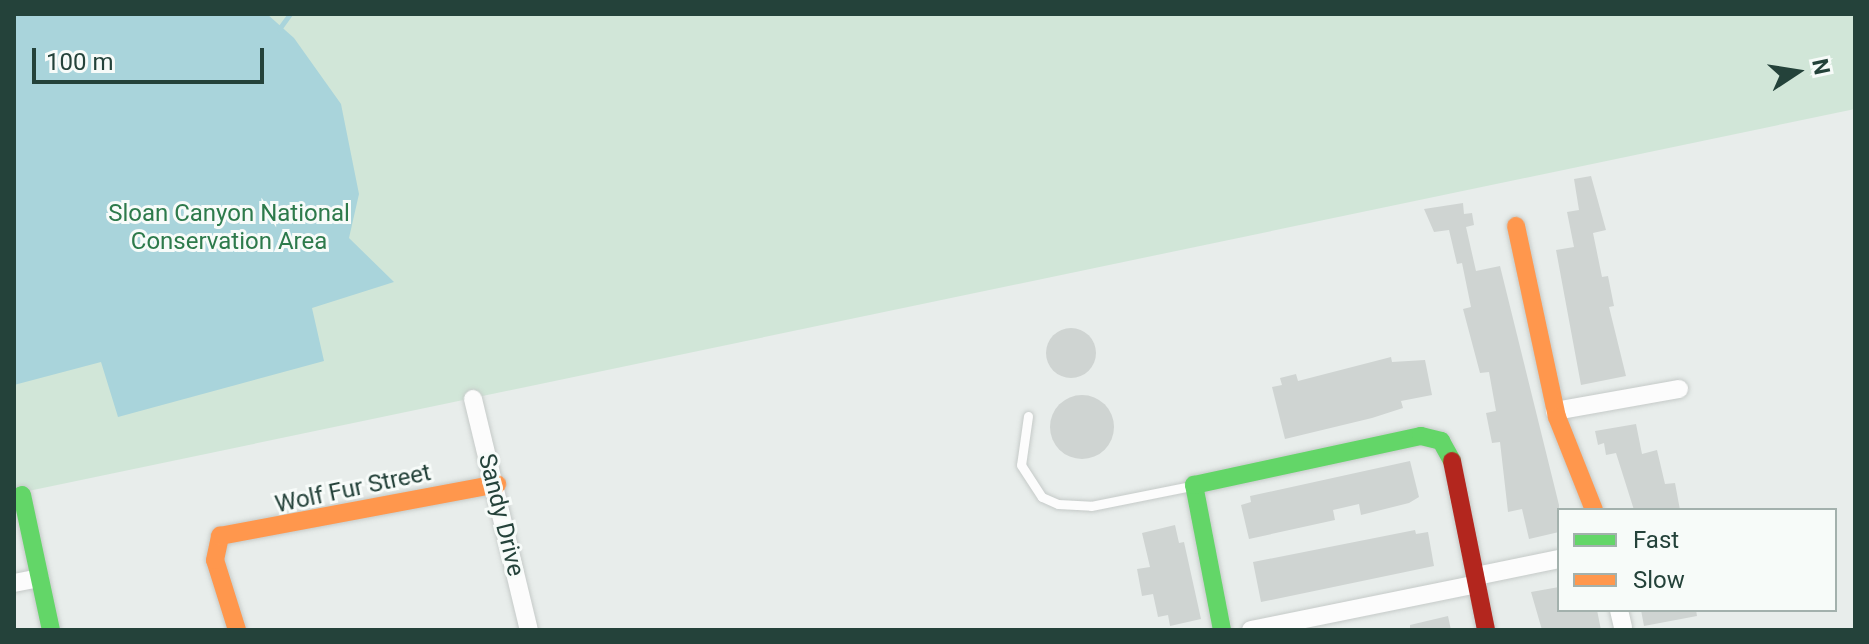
<!DOCTYPE html>
<style>
body{margin:0}
#map{position:relative;width:1869px;height:644px;overflow:hidden;background:#e8edeb;font-family:Roboto,sans-serif}
div>[style]{position:absolute}
.green>*{inset:0;background:#d1e6d8}
.water>*{inset:0;background:#a9d4db}
.stream>*{height:5px;margin:-2.5px;padding:0 2.5px;transform-origin:2.5px;border-radius:2.5px;background:#a9d4db}
.building>*{inset:0;background:#cfd4d2}
.round{border-radius:50%}
.roads{filter:drop-shadow(0 0 2px #c5cac8) drop-shadow(0 0 2px #c5cac8)}
.lane>*{height:9px;margin:-4.5px;padding:0 4.5px;transform-origin:4.5px;border-radius:4.5px;background:#fcfcfc}
.street>*{height:18px;margin:-9px;padding:0 9px;transform-origin:9px;border-radius:9px;background:#fcfcfc}
.fast>*{height:18px;margin:-9px;padding:0 9px;transform-origin:9px;border-radius:9px;background:#63d668}
.slow>*{height:18px;margin:-9px;padding:0 9px;transform-origin:9px;border-radius:9px;background:#ff974d}
.jam>*{height:18px;margin:-9px;padding:0 9px;transform-origin:9px;border-radius:9px;background:#b3261e}
span{translate:-50% -50%;white-space:nowrap;text-align:center;line-height:1.15;-webkit-text-stroke:6px #f7fbf9;paint-order:stroke}
.park-label{font-size:24px;color:#2d7a4b}
.street-label{font-size:24px;color:#24423a}
.frame{position:absolute;inset:0;border:16px solid #24423a;pointer-events:none}
.legend{position:absolute;left:1557px;top:508px;width:280px;height:104px;box-sizing:border-box;background:#f7fbf9;border:2px solid #a3b1ad;margin:0;padding:10px 14px;list-style:none;font-size:24px;color:#24423a}
.legend li{display:flex;align-items:center;gap:16px;height:40px}
.legend b{width:40px;border:2px solid #a3b1ad}
.north{position:absolute;left:1757px;top:32px;width:80px;height:80px;-webkit-text-stroke:6px #f7fbf9;paint-order:stroke;rotate:78deg;font-size:22px;font-weight:700;line-height:32px;text-align:center;color:#24423a}
.north::after{content:'';display:block;margin:auto;width:28px;height:36px;background:#24423a;clip-path:polygon(50% 0,100% 100%,50% 72%,0 100%)}
.scale{position:absolute;left:32px;top:48px;width:232px;height:36px;box-sizing:border-box;border:4px solid #24423a;border-top:0;padding-left:10px;font-size:24px;line-height:28px;white-space:nowrap;color:#24423a;-webkit-text-stroke:6px #f7fbf9;paint-order:stroke}
</style>
<div id="map">
<div class="green">
<div style="clip-path:polygon(14px 14px,1855px 14px,1855px 109px,14px 494px)"></div>
</div>
<div class="water">
<div style="clip-path:polygon(14px 14px,267px 14px,294px 38px,341px 104px,359px 194px,349px 238px,394px 282px,312px 308px,324px 361px,118px 417px,101px 362px,14px 385px)"></div>
</div>
<div class="stream">
<div style="left:279px;top:29px;width:19px;rotate:-54deg"></div>
</div>
<div class="building">
<div style="clip-path:polygon(1591px 176px,1606px 230px,1593px 233px,1602px 277px,1608px 276px,1614px 306px,1609px 307px,1626px 376px,1581px 385px,1556px 250px,1574px 247px,1567px 212px,1579px 210px,1574px 179px)"></div>
<div style="clip-path:polygon(1463px 203px,1464px 214px,1472px 213px,1474px 225px,1466px 227px,1476px 271px,1500px 266px,1559px 505px,1559px 532px,1529px 539px,1522px 509px,1508px 512px,1500px 442px,1492px 443px,1486px 413px,1496px 411px,1489px 372px,1480px 373px,1463px 309px,1471px 307px,1462px 263px,1457px 264px,1449px 230px,1434px 232px,1424px 209px)"></div>
<div class="round" style="left:1046px;top:328px;width:50px;height:50px"></div>
<div style="clip-path:polygon(1391px 357px,1392px 362px,1425px 360px,1432px 395px,1401px 401px,1403px 408px,1372px 418px,1285px 439px,1272px 387px,1282px 385px,1280px 378px,1296px 374px,1298px 381px)"></div>
<div class="round" style="left:1050px;top:395px;width:64px;height:64px"></div>
<div style="clip-path:polygon(1636px 424px,1642px 454px,1657px 450px,1665px 484px,1675px 483px,1680px 510px,1634px 510px,1616px 453px,1606px 455px,1604px 443px,1598px 445px,1595px 431px)"></div>
<div style="clip-path:polygon(1410px 461px,1419px 497px,1409px 503px,1361px 515px,1359px 504px,1333px 510px,1335px 520px,1249px 539px,1241px 505px,1251px 502px,1250px 496px)"></div>
<div style="clip-path:polygon(1175px 525px,1179px 543px,1184px 542px,1201px 619px,1170px 626px,1168px 615px,1158px 617px,1153px 594px,1142px 596px,1137px 569px,1150px 567px,1142px 533px)"></div>
<div style="clip-path:polygon(1415px 530px,1416px 534px,1428px 532px,1434px 566px,1261px 602px,1253px 562px)"></div>
<div style="clip-path:polygon(1559px 587px,1559px 610px,1597px 610px,1601px 630px,1542px 630px,1531px 592px)"></div>
<div style="clip-path:polygon(1641px 610px,1696px 610px,1697px 616px,1644px 626px)"></div>
<div style="clip-path:polygon(1448px 616px,1451px 630px,1410px 630px,1410px 625px)"></div>
</div>
<div class="roads">
<div class="lane">
<div style="left:1028px;top:416px;width:49px;rotate:98.1deg"></div>
<div style="left:1021px;top:465px;width:38px;rotate:57deg"></div>
<div style="left:1042px;top:497px;width:17px;rotate:24deg"></div>
<div style="left:1058px;top:504px;width:33px;rotate:3deg"></div>
<div style="left:1091px;top:506px;width:102px;rotate:-11.3deg"></div>
</div>
<div class="street">
<div style="left:473px;top:399px;width:238px;rotate:76.4deg"></div>
<div style="left:1555px;top:411px;width:126px;rotate:-10.1deg"></div>
<div style="left:1476px;top:576px;width:85px;rotate:-11.6deg"></div>
<div style="left:14px;top:583px;width:26px;rotate:-11deg"></div>
<div style="left:1619px;top:610px;width:18px;rotate:77deg"></div>
<div style="left:1251px;top:630px;width:231px;rotate:-11.5deg"></div>
</div>
<div class="fast">
<div style="left:22px;top:495px;width:138px;rotate:77.9deg"></div>
<div style="left:1222px;top:630px;width:148px;rotate:-100.9deg"></div>
<div style="left:1194px;top:485px;width:232px;rotate:-12.2deg"></div>
<div style="left:1421px;top:436px;width:21px;rotate:14deg"></div>
<div style="left:1441px;top:441px;width:23px;rotate:61deg"></div>
</div>
<div class="slow">
<div style="left:1516px;top:226px;width:195px;rotate:77.9deg"></div>
<div style="left:1557px;top:417px;width:100px;rotate:68.3deg"></div>
<div style="left:237px;top:630px;width:73px;rotate:-107.4deg"></div>
<div style="left:215px;top:560px;width:25px;rotate:-78deg"></div>
<div style="left:220px;top:536px;width:282px;rotate:-10.6deg"></div>
</div>
<div class="jam">
<div style="left:1452px;top:461px;width:172px;rotate:78.6deg"></div>
</div>
</div>
<div class="park-label">
<span style="left:229px;top:228px">Sloan Canyon National<br>Conservation Area</span>
</div>
<div class="street-label">
<span style="left:353px;top:489px;rotate:-12deg">Wolf Fur Street</span>
<span style="left:501px;top:515px;rotate:76deg">Sandy Drive</span>
</div>
<div class="frame"></div>
<ul class="legend">
<li><b style="height:10px;background:#63d668"></b>Fast</li>
<li><b style="height:10px;background:#ff974d"></b>Slow</li>
</ul>
<div class="north">N</div>
<div class="scale">100 m</div>
</div>
